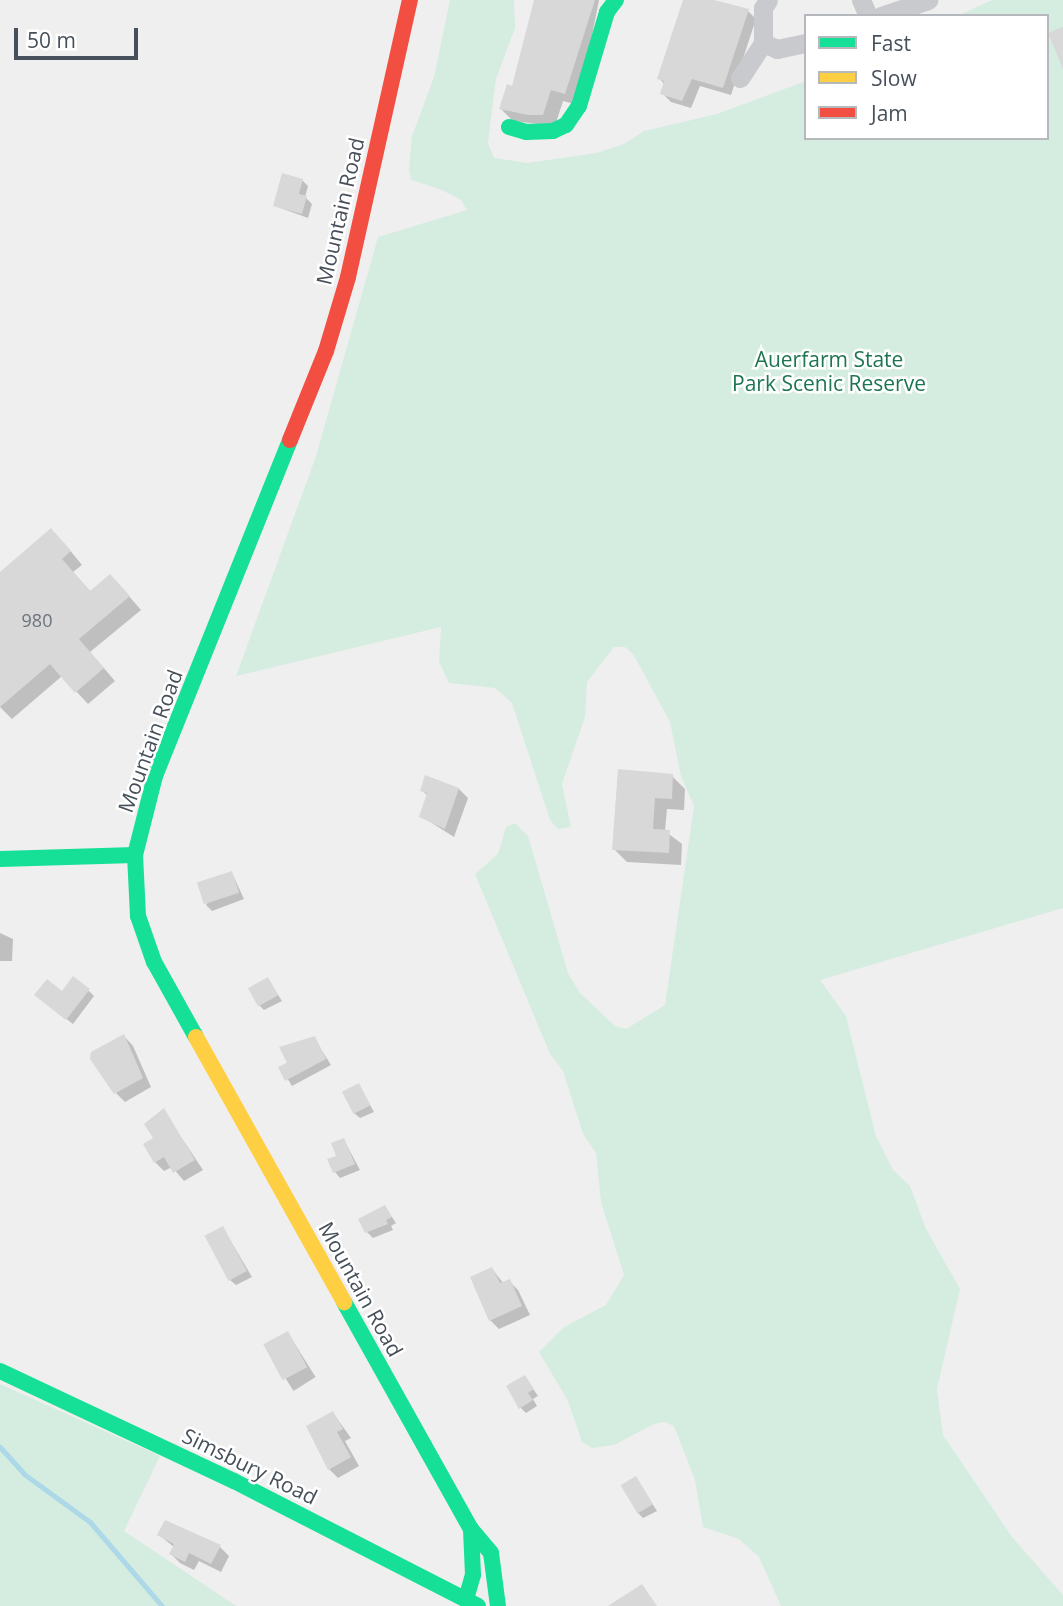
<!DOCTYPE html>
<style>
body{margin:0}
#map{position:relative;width:1063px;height:1606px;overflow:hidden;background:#efefef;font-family:"Open Sans",sans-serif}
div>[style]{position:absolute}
.green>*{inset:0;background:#d5ede0}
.shadow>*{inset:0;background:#0003;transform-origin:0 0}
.stream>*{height:5px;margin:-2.5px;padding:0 2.5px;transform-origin:2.5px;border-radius:2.5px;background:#acd8e8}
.building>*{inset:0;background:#d8d8d9;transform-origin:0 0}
.street>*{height:19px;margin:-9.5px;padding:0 9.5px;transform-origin:9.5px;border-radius:9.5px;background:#c9cacd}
.fast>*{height:16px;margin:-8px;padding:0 8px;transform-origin:8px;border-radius:8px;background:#16e098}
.slow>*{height:16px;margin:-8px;padding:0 8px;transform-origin:8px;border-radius:8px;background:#ffcf43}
.jam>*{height:16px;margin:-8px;padding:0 8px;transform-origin:8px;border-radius:8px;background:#f24e42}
span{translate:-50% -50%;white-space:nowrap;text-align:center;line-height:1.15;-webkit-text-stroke:5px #fff;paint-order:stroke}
.number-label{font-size:18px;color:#6c737a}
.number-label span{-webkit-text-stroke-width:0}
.street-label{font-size:21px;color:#47505a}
.park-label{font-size:21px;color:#1d764f}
.legend{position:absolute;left:804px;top:14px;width:245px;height:126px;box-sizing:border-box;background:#fff;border:2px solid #b5b9bd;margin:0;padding:9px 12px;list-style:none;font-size:21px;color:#47505a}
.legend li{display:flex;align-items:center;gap:14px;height:35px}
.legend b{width:35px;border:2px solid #b5b9bd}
.scale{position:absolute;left:14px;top:28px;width:124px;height:32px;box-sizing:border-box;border:4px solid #47505a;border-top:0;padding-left:9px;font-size:21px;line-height:24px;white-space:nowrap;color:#47505a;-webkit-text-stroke:5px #fff;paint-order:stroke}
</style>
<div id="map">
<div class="green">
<div style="clip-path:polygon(450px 0,514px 0,515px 28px,496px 79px,488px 143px,494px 158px,528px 163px,596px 153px,624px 144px,644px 131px,717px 114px,806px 81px,806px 138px,1047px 138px,1047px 16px,957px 16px,992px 0,1063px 0,1063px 908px,820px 980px,846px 1016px,876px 1136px,893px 1170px,910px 1186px,926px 1229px,960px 1289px,937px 1389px,943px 1435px,1012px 1537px,1063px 1595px,1063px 1606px,781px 1606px,759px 1557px,739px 1539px,703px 1527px,695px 1480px,674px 1426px,664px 1422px,654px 1424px,614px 1445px,592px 1448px,582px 1442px,568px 1401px,539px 1352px,564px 1327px,606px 1305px,624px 1275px,601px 1202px,596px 1153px,583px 1134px,563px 1071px,550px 1054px,475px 874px,498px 854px,506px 827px,515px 823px,528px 836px,568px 973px,580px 993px,615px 1026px,626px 1029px,665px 1005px,694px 806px,681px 776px,670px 722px,633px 654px,625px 647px,614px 647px,587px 682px,585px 717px,562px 784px,571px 827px,558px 829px,550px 820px,512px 703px,495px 688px,449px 683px,439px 662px,441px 627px,236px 676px,316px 456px,378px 237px,467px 210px,461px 200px,442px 190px,411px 180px,409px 170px,412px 136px,434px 77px)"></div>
<div style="clip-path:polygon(0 1384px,160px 1456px,124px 1531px,236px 1606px,0 1606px)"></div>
</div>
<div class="shadow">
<div style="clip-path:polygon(537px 0,599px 0,578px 105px,563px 101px,555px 126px,513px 121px,501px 109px,514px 88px)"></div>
<div style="clip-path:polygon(685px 0,707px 0,748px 11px,756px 19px,731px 95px,700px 86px,691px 108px,671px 102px,662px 93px,665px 85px,659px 78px)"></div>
<div style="clip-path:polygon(302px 180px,308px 186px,305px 197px,312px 204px,308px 218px,275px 206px)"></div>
<div style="clip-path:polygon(64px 543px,82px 565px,73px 572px,91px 592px,122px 588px,141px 610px,90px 652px,115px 681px,88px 704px,62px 676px,12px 719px,0 707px,0 574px)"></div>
<div style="clip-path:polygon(672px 776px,685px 789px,684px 810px,667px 809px,665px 831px,682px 844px,681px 865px,627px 862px,614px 849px)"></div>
<div style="clip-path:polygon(459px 789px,468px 798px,454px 837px,421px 816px,428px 796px,422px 790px)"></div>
<div style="clip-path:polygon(232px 873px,244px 899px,212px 911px,206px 905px)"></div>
<div style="clip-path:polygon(0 933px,13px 939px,12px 961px,0 961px)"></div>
<div style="clip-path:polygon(268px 979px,282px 1001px,264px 1010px,258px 1004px)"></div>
<div style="clip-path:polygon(89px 991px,94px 996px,73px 1024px,42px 1000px)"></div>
<div style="clip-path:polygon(124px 1036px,133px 1046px,151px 1087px,125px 1102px,116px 1093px)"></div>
<div style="clip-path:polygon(314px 1038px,331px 1065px,292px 1086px,281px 1068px)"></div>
<div style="clip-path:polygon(359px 1085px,374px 1112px,360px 1118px,354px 1113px)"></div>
<div style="clip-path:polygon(163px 1110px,203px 1170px,184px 1181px,172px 1167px,164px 1171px,155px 1162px,155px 1139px,147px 1124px)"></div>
<div style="clip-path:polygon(344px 1140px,360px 1170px,340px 1178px,335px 1172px)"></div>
<div style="clip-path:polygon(385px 1207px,396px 1223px,391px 1226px,393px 1230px,373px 1238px,367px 1232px)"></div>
<div style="clip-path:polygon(223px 1228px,252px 1277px,236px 1285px,230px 1280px)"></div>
<div style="clip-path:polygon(492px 1269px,504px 1284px,509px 1281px,518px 1290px,530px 1315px,499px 1329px,490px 1320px)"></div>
<div style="left:288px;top:1333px;width:52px;height:26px;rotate:58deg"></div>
<div style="clip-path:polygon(525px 1377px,538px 1396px,533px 1399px,537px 1406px,526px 1413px,520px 1407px)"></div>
<div style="clip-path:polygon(333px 1413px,351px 1438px,345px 1441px,359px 1466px,338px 1478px,329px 1469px)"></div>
<div style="clip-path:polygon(636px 1478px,657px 1511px,643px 1518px,638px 1513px)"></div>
<div style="clip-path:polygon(159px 1535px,220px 1547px,229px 1556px,221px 1572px,199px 1561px,194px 1570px,180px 1563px,171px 1554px,174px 1547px)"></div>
</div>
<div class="stream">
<div style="left:0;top:1447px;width:36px;rotate:48deg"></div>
<div style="left:24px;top:1474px;width:82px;rotate:36deg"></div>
<div style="left:90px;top:1522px;width:111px;rotate:49.4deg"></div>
</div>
<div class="building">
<div style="clip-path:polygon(534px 0,595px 0,565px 94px,551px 90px,543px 115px,528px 115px,499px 109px,507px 84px,512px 86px)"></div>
<div style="clip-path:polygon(683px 0,714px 0,749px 9px,723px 88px,692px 79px,682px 101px,660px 94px,664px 81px,657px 79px)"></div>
<div style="clip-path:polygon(1063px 27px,1063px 69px,1048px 33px)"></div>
<div style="clip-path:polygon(282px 173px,303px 179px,299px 194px,307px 196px,302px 214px,273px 206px)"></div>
<div style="clip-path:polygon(51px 528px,71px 551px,62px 559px,90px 591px,110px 574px,130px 596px,79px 639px,104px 668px,75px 693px,50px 664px,0 707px,0 572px)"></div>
<div style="clip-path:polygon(618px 769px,673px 774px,672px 799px,655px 798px,653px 829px,670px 830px,669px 853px,612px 850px)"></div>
<div style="clip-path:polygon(425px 775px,459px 788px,445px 829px,419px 817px,427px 793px,420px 791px)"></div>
<div style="left:232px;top:871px;width:23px;height:37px;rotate:72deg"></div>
<div style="clip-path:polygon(73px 976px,90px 989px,66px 1020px,34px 995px,47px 979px,62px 991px)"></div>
<div style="left:268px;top:977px;width:21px;height:23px;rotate:61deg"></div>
<div style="clip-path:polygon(124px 1034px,143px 1078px,114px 1094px,90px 1059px,91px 1052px)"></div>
<div style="clip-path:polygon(315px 1036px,326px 1059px,285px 1081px,278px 1067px,287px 1063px,279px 1047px)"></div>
<div style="left:359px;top:1083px;width:25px;height:19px;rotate:63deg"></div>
<div style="clip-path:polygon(164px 1108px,195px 1160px,173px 1173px,164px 1157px,154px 1163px,143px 1144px,153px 1138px,144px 1124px)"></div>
<div style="clip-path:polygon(344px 1138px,355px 1164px,333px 1173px,327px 1159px,336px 1156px,331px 1143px)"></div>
<div style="clip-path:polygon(385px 1205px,392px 1217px,386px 1220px,388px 1224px,365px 1233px,358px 1219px)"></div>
<div style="left:223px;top:1226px;width:51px;height:21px;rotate:62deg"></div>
<div style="clip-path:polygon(492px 1267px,500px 1283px,510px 1279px,522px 1306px,489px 1321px,470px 1277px)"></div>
<div style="left:288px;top:1331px;width:41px;height:28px;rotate:62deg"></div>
<div style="clip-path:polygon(525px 1375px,534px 1389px,528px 1393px,533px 1400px,519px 1409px,506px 1386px)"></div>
<div style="clip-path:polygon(333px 1411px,343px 1429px,337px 1432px,351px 1457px,328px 1470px,306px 1426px)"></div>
<div style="left:636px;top:1476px;width:33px;height:18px;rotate:59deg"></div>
<div style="clip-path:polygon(165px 1520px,221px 1545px,211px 1564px,189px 1553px,185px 1562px,169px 1554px,174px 1544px,157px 1535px)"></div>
<div style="clip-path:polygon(642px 1584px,657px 1606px,608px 1606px)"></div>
</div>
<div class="street">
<div style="left:861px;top:0;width:17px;rotate:66deg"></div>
<div style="left:881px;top:16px;width:50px;rotate:-18.8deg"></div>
<div style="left:763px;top:43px;width:35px;rotate:-90deg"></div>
<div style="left:763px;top:8px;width:9px;rotate:-58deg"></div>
<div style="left:740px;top:78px;width:42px;rotate:-56.7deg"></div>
<div style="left:763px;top:43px;width:15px;rotate:23deg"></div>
<div style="left:777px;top:49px;width:30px;rotate:-12deg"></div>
</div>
<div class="fast">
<div style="left:509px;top:127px;width:18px;rotate:16deg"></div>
<div style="left:526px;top:132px;width:27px;rotate:-2deg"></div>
<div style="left:553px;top:131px;width:14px;rotate:-25deg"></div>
<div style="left:566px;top:125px;width:23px;rotate:-56deg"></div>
<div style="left:579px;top:106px;width:98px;rotate:-73.4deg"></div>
<div style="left:607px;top:12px;width:15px;rotate:-53deg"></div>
<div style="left:0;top:859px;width:135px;rotate:-1.7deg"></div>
<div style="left:196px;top:1037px;width:86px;rotate:-119.2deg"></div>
<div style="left:154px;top:962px;width:49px;rotate:-109.2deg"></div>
<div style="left:138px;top:916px;width:61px;rotate:-92.8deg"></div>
<div style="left:135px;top:855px;width:81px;rotate:-75.8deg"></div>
<div style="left:155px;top:776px;width:362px;rotate:-68.1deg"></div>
<div style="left:344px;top:1302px;width:260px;rotate:60.8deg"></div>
<div style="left:471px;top:1529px;width:31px;rotate:50deg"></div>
<div style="left:491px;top:1553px;width:53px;rotate:82.5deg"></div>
<div style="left:0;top:1371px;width:259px;rotate:25.2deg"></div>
<div style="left:234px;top:1481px;width:274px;rotate:27.1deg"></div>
<div style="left:466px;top:1599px;width:25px;rotate:-74deg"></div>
<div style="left:473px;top:1575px;width:46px;rotate:-92.5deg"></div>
</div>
<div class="slow">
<div style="left:196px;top:1037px;width:304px;rotate:60.8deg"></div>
</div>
<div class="jam">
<div style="left:290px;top:440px;width:96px;rotate:-68deg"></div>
<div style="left:326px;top:351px;width:77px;rotate:-73.4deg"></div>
<div style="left:348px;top:277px;width:284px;rotate:-77.4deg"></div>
</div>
<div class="number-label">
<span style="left:37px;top:620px">980</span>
</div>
<div class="street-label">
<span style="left:340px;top:211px;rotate:-77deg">Mountain Road</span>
<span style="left:150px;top:741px;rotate:-70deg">Mountain Road</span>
<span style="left:361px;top:1289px;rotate:61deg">Mountain Road</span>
<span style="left:250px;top:1466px;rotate:26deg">Simsbury Road</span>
</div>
<div class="park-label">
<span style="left:829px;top:371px">Auerfarm State<br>Park Scenic Reserve</span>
</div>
<ul class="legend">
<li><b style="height:9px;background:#16e098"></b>Fast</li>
<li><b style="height:9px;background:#ffcf43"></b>Slow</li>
<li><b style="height:9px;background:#f24e42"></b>Jam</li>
</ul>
<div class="scale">50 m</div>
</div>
